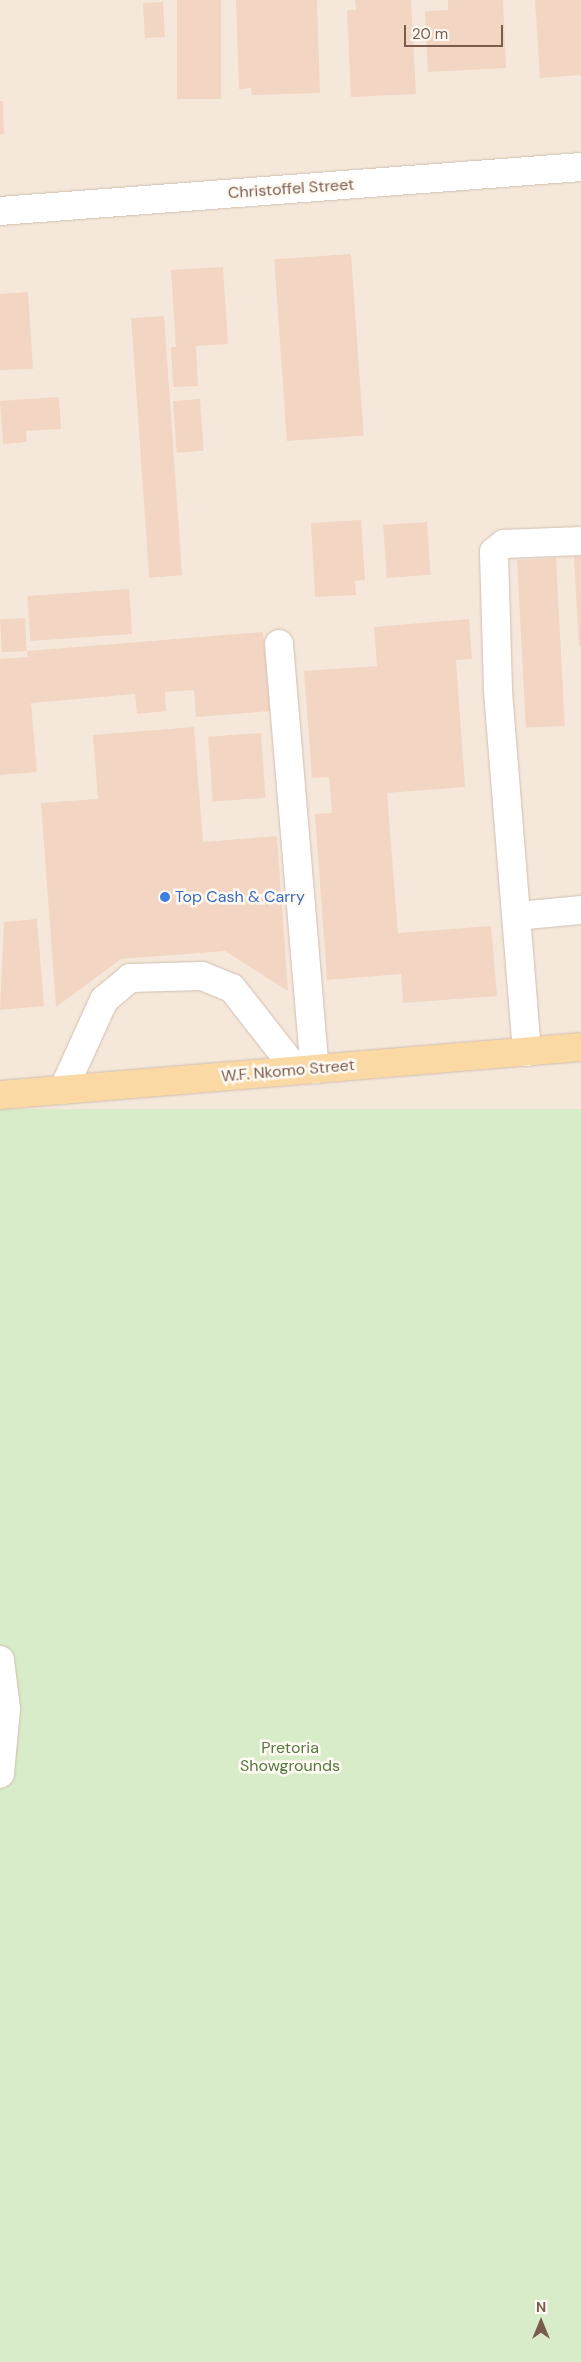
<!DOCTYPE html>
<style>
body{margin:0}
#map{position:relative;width:581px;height:2362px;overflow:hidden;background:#fdf6ec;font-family:"DM Sans",sans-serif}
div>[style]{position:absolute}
.residential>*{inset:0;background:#f5e8da;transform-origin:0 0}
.green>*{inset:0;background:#d8ecc9;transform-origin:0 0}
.building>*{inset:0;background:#f3d5c3;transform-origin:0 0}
.roads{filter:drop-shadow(0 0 1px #d1beb0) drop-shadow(0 0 1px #d1beb0)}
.minor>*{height:28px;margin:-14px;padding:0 14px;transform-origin:14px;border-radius:14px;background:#fff}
.major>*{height:28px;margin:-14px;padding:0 14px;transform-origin:14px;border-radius:14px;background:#fbd9a5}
.dots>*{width:14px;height:14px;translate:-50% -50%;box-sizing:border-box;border:2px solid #fffaf3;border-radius:50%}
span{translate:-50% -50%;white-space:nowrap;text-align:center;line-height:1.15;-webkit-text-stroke:5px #fffaf3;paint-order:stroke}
.street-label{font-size:16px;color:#7a5c4d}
.shop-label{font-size:16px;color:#366cbe}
.left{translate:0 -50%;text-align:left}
.park-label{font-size:16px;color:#537a41}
.north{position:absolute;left:516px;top:2297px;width:50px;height:50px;-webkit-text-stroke:4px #fffaf3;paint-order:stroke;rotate:0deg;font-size:14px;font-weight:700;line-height:20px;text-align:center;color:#7a5c4d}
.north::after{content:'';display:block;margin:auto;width:18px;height:22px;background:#7a5c4d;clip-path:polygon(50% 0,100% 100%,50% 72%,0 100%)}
.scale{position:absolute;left:404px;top:25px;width:99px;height:22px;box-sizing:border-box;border:2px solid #7a5c4d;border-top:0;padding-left:6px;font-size:15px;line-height:18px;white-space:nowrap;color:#7a5c4d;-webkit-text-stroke:4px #fffaf3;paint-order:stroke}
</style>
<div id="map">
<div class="residential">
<div style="left:0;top:0;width:581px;height:1139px"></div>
</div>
<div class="green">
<div style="left:581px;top:1109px;width:1253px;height:583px;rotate:90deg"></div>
</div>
<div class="building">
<div style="left:177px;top:0;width:44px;height:99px"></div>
<div style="clip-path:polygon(236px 0,317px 0,320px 93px,252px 95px,251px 88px,239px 89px)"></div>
<div style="clip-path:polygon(355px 0,411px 0,416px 94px,351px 97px,347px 10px,356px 10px)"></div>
<div style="clip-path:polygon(448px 0,503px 0,506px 68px,428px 72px,425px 11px,448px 10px)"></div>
<div style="clip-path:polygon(535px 0,581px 0,581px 75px,540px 78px)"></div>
<div style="left:163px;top:2px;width:35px;height:20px;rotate:87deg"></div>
<div style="clip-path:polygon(0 101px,3px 101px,4px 134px,0 134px)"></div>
<div style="left:351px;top:254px;width:182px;height:77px;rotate:86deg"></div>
<div style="clip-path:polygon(223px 267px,228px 344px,196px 346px,198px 386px,173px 387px,171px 347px,176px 347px,171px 270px)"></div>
<div style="clip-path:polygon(28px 292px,33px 369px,0 370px,0 294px)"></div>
<div style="left:164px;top:316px;width:260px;height:33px;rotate:86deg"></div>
<div style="clip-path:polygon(59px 397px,61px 429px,26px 431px,27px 442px,3px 444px,0 401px)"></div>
<div style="left:200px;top:399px;width:52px;height:27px;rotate:86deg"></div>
<div style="clip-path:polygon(361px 520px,365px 580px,355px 581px,356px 595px,315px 597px,311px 523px)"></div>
<div style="left:427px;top:522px;width:53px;height:44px;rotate:86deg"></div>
<div style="clip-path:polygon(581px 556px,581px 646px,579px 646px,574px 557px)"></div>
<div style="left:556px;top:558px;width:168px;height:39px;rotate:87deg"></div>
<div style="left:129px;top:589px;width:45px;height:102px;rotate:86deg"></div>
<div style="left:25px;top:618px;width:33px;height:25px;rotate:87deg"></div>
<div style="clip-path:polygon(469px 619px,472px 659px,456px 660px,465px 787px,387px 793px,398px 933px,491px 926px,497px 996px,403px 1003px,401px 974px,327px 980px,315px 814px,332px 813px,329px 777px,312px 778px,304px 671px,377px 666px,374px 627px)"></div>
<div style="clip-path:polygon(263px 632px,270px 711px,196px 717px,194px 690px,165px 692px,166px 711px,137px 714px,135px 694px,31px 703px,37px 772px,0 775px,0 659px,28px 657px,27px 651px)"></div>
<div style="clip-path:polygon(194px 727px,203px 842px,277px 836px,288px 991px,225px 951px,121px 959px,56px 1007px,41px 803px,98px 799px,93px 735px)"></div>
<div style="left:261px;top:733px;width:65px;height:53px;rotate:86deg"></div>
<div style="clip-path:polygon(37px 919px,44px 1006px,0 1010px,4px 922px)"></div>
</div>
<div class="roads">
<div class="minor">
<div style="left:0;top:211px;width:583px;rotate:-4.33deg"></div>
<div style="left:279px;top:644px;width:427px;rotate:85.2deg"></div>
<div style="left:517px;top:916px;width:64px;rotate:-5.4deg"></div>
<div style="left:527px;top:1052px;width:364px;rotate:-94.6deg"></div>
<div style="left:498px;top:689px;width:137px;rotate:-91.7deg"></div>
<div style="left:494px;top:552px;width:13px;rotate:-39deg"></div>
<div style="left:504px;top:544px;width:77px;rotate:-2.2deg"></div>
<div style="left:63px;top:1090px;width:99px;rotate:-65.5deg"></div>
<div style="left:104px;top:1000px;width:34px;rotate:-40deg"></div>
<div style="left:130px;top:978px;width:72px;rotate:-1.6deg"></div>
<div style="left:202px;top:976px;width:32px;rotate:22deg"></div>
<div style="left:232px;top:988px;width:104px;rotate:52deg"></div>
<div style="left:0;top:1660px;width:49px;rotate:83deg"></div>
<div style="left:6px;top:1709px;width:65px;rotate:95.3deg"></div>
</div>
<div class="major">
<div style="left:0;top:1095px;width:583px;rotate:-4.72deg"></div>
</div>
</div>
<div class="dots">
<div style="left:165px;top:897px;background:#3f7fe0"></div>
</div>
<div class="street-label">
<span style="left:291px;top:189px;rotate:-4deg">Christoffel Street</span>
<span style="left:288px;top:1071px;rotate:-5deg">W.F. Nkomo Street</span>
</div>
<div class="shop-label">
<span class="left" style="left:175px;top:897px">Top Cash &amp; Carry</span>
</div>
<div class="park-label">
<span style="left:290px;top:1757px">Pretoria<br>Showgrounds</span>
</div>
<div class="north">N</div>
<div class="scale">20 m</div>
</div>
